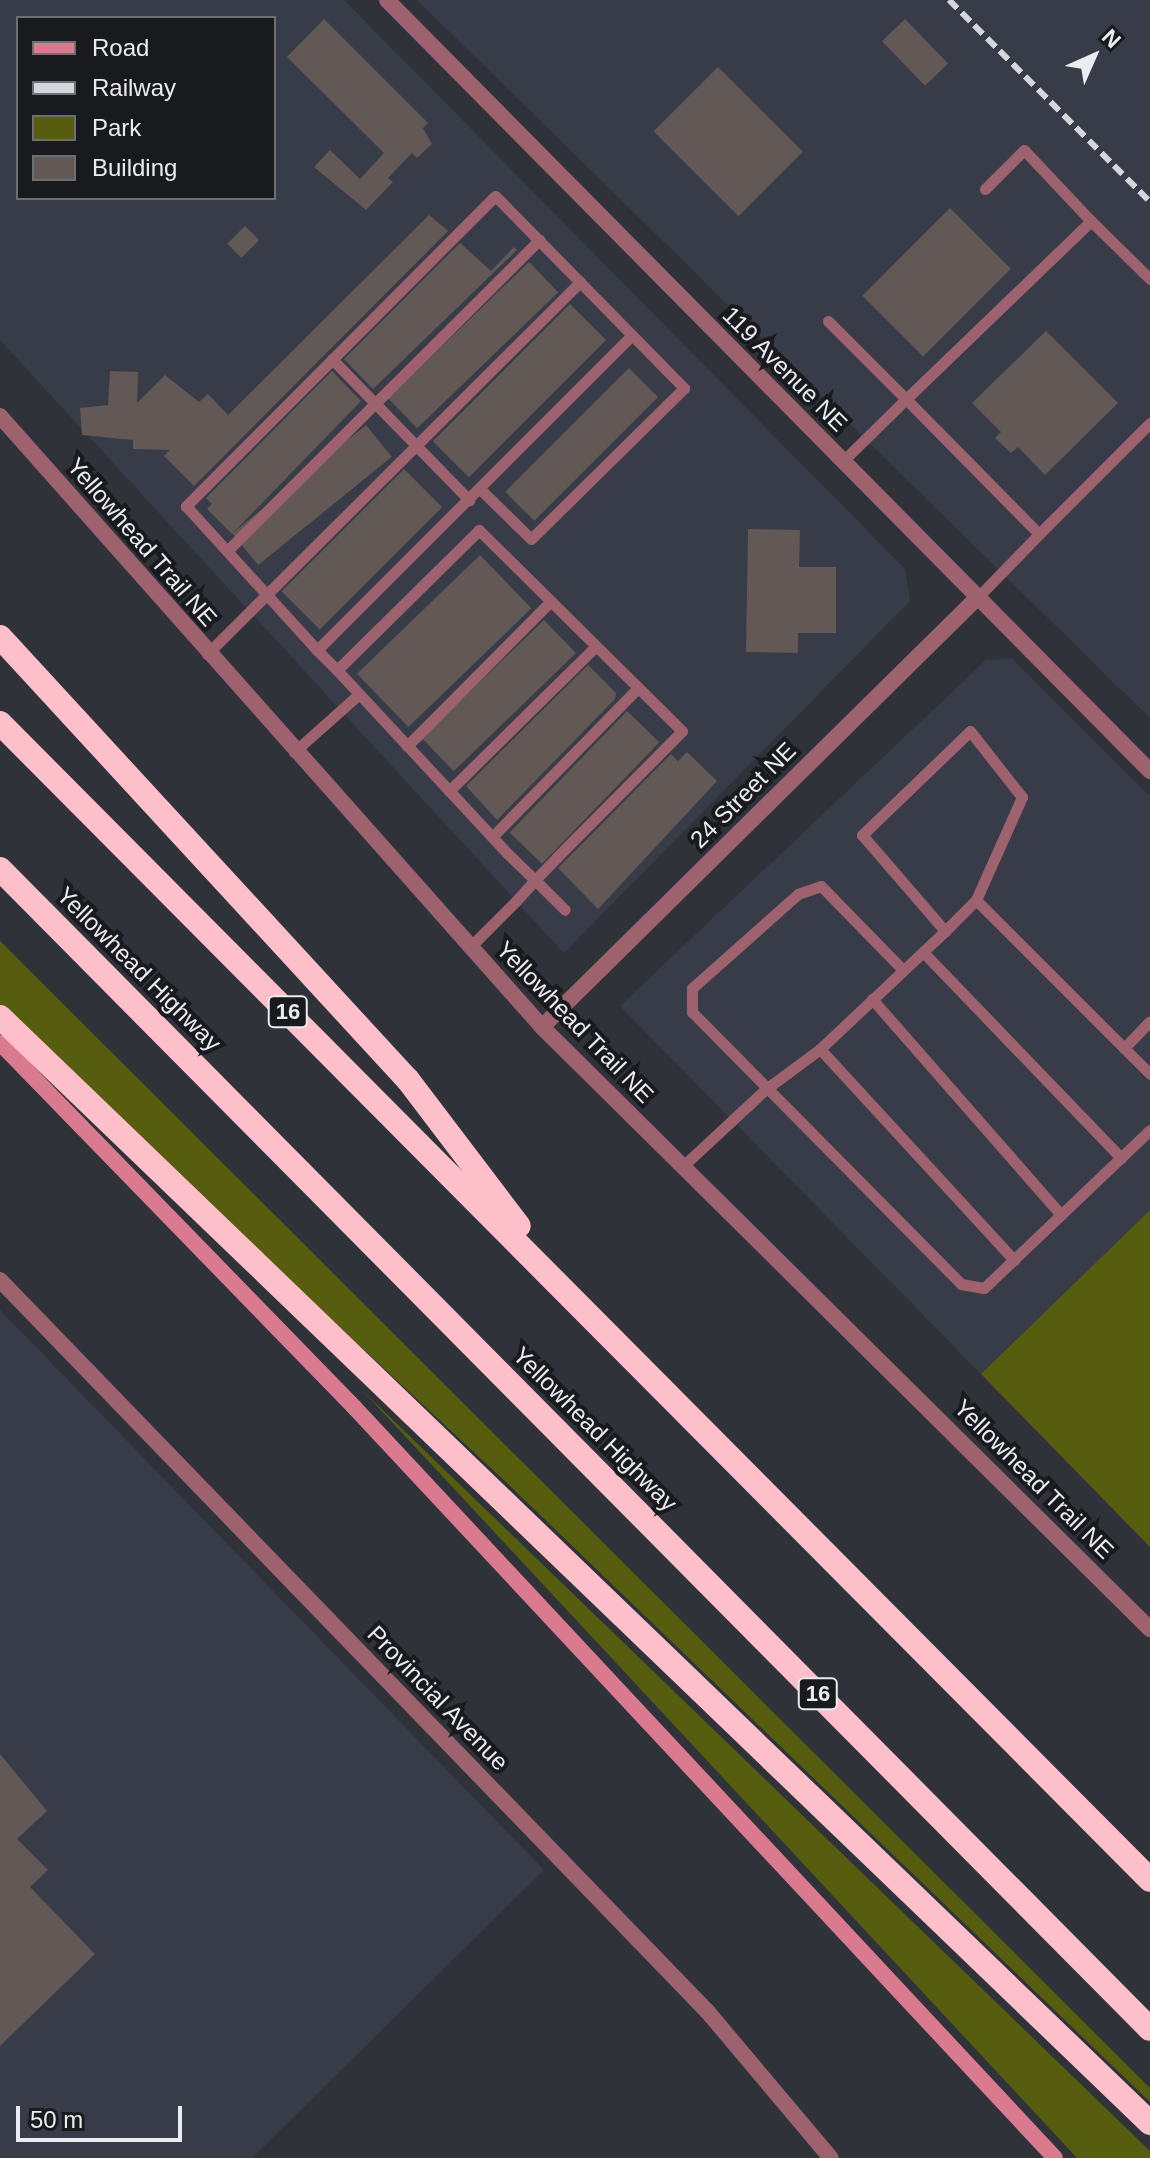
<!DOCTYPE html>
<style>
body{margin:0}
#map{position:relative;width:1150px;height:2158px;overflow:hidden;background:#30323a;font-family:Arial,sans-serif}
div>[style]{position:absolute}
.built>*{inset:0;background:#383c48}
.green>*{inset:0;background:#565d0f}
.building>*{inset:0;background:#625856;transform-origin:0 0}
.lane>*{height:11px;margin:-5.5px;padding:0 5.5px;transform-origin:5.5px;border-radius:5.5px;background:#9e626e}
.street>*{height:16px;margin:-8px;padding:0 8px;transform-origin:8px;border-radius:8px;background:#9e626e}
.secondary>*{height:16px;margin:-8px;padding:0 8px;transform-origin:8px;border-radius:8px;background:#da7a8f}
.highway>*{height:24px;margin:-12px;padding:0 12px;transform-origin:12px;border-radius:12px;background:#fdc0ca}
.rail>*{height:6px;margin-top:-3px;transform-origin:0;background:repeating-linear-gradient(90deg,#d4d6db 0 12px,transparent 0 18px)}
span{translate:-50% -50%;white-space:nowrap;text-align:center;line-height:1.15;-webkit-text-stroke:8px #191a1e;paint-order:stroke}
.shield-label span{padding:2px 6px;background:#191a1e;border:2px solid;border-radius:6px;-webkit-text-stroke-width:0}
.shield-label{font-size:22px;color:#eaecf1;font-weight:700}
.street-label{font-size:24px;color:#eaecf1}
.legend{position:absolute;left:16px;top:16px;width:260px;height:184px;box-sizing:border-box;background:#191a1e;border:2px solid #6d6e72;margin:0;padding:10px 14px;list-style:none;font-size:24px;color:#eaecf1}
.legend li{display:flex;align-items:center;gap:16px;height:40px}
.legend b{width:40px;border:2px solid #6d6e72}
.north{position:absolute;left:1054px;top:16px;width:80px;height:80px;-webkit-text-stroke:6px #191a1e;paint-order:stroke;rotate:45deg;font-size:22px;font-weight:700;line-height:32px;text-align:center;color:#eaecf1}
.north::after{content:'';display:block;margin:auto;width:28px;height:36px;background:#eaecf1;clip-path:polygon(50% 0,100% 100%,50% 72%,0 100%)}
.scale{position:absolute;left:16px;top:2106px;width:166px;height:36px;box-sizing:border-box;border:4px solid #eaecf1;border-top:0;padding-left:10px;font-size:24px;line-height:28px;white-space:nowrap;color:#eaecf1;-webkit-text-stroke:6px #191a1e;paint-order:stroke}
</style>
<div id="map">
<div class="built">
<div style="clip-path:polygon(evenodd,0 0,344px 0,905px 569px,910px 601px,564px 953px,0 340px,0 0,18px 18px,274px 18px,274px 198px,18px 198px,18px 18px)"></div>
<div style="clip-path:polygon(417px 0,1150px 0,1150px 718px)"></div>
<div style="clip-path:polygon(1011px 658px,1150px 796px,1150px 1210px,981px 1374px,620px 1006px,986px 660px)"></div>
<div style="clip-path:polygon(0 1310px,544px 1870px,252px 2158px,0 2158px)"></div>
</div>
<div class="green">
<div style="clip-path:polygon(0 941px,1150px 2088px,1150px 2102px,509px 1485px,0 1010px)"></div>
<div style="clip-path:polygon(1150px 1210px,1150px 1547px,981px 1374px)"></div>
<div style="clip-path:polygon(363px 1391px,1150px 2151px,1150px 2158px,1077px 2158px)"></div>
</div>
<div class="building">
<div style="clip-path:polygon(324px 19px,428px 123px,423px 128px,432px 144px,417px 158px,412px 153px,388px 178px,393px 182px,366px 210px,314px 167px,330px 150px,360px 179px,384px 153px,287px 57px)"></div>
<div style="left:905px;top:19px;width:62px;height:32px;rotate:46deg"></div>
<div style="left:718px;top:67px;width:120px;height:91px;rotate:45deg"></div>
<div style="left:950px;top:208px;width:86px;height:124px;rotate:45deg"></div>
<div style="clip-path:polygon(429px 215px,448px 231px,194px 486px,164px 456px,170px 450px,133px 449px,133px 440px,82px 435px,80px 408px,108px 405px,110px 371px,138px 372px,137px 403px,165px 375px,199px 402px,208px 394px,228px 415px)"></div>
<div style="left:245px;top:226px;width:20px;height:25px;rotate:45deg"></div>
<div style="clip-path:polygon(460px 243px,491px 271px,514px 247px,517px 250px,373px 389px,344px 359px)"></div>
<div style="left:529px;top:262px;width:42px;height:196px;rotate:46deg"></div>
<div style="left:570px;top:304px;width:51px;height:194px;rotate:45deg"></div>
<div style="clip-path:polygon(1046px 331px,1118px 403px,1045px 475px,1018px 447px,1011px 453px,995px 438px,1001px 432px,972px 403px)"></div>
<div style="left:629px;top:368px;width:41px;height:175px;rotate:45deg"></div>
<div style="clip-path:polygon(332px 371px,361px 401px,232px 534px,207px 509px,212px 504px,206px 498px)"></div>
<div style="left:366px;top:425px;width:41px;height:172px;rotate:51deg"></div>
<div style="left:404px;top:469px;width:54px;height:173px;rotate:45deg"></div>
<div style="clip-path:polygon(748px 529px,800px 530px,799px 567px,836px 567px,836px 633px,798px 633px,798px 653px,746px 652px)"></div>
<div style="left:480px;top:555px;width:74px;height:171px;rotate:46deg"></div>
<div style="left:544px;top:620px;width:46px;height:170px;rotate:46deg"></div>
<div style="clip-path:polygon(588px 665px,616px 693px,615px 699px,497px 820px,466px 786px)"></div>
<div style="left:627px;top:711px;width:45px;height:169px;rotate:44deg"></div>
<div style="clip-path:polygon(687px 752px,717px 781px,598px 909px,558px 868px,671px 754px,678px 761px)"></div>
<div style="clip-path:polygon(0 1754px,47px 1811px,17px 1839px,48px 1870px,30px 1887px,95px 1954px,0 2046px)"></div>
</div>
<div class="lane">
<div style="left:985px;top:189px;width:55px;rotate:-45deg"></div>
<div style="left:1024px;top:150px;width:98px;rotate:46.7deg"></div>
<div style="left:828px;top:321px;width:110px;rotate:45deg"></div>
<div style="left:906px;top:399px;width:88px;rotate:135.5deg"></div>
<div style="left:332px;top:359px;width:197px;rotate:45.8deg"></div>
<div style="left:480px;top:489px;width:71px;rotate:44.4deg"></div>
<div style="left:531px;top:539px;width:215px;rotate:-44.6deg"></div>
<div style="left:684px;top:388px;width:269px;rotate:-134.5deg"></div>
<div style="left:495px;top:196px;width:438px;rotate:134.9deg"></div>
<div style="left:186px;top:506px;width:195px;rotate:47.7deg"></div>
<div style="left:317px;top:650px;width:445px;rotate:-45deg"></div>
<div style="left:1039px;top:534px;width:157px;rotate:-45deg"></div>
<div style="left:227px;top:551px;width:441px;rotate:-44.9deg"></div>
<div style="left:978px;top:597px;width:88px;rotate:-45.9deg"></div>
<div style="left:1039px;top:534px;width:190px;rotate:-134.6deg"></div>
<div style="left:906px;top:399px;width:257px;rotate:-43.9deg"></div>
<div style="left:1091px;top:221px;width:83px;rotate:44.5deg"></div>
<div style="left:317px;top:650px;width:28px;rotate:45deg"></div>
<div style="left:207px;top:654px;width:527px;rotate:-44.92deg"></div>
<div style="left:407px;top:746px;width:204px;rotate:-45.2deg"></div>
<div style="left:294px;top:752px;width:87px;rotate:-41.7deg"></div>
<div style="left:449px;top:791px;width:206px;rotate:-44.6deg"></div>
<div style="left:492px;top:837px;width:209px;rotate:-45.6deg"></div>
<div style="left:945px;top:931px;width:44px;rotate:-45deg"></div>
<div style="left:469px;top:948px;width:66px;rotate:-45deg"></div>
<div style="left:516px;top:901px;width:28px;rotate:-48deg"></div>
<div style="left:535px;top:880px;width:32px;rotate:-46deg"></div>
<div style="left:557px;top:857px;width:177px;rotate:-45.2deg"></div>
<div style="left:682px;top:731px;width:286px;rotate:-135.3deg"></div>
<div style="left:479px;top:530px;width:199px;rotate:135.4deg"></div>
<div style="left:337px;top:670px;width:250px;rotate:47.1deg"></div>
<div style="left:507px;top:853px;width:39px;rotate:44deg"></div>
<div style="left:535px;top:880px;width:42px;rotate:45deg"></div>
<div style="left:923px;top:952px;width:286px;rotate:46.1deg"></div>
<div style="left:903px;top:970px;width:117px;rotate:-134.3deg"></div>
<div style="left:821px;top:886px;width:24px;rotate:161deg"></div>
<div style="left:798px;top:894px;width:142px;rotate:138.4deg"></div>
<div style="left:692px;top:988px;width:24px;rotate:90deg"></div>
<div style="left:692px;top:1012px;width:383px;rotate:45.3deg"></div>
<div style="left:961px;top:1284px;width:23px;rotate:10deg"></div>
<div style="left:984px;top:1288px;width:229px;rotate:-43.6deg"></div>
<div style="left:872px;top:999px;width:287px;rotate:48.8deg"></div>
<div style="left:1124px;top:1048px;width:37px;rotate:-46deg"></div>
<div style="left:820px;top:1049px;width:287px;rotate:47.4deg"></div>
<div style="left:683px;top:1166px;width:113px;rotate:-42.9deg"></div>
<div style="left:766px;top:1089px;width:67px;rotate:-36.5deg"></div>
<div style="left:820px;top:1049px;width:172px;rotate:-43.3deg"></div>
<div style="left:945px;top:931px;width:127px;rotate:-130.8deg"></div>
<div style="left:862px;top:835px;width:150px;rotate:-43.9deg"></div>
<div style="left:970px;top:731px;width:84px;rotate:51.8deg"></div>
<div style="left:1022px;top:797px;width:113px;rotate:114.1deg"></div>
<div style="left:976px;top:900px;width:246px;rotate:45deg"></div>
</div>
<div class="street">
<div style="left:387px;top:0;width:1085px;rotate:45.3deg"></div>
<div style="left:0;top:416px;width:817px;rotate:48.42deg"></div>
<div style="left:542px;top:1027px;width:856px;rotate:44.72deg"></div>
<div style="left:542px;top:1027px;width:612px;rotate:-44.6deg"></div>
<div style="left:0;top:1280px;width:1017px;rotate:45.96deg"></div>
<div style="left:707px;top:2011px;width:192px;rotate:49.9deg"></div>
</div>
<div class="secondary">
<div style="left:0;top:1043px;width:508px;rotate:45.8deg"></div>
<div style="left:354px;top:1407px;width:1027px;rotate:46.97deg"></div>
</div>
<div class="highway">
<div style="left:0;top:637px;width:602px;rotate:47.36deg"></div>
<div style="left:408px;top:1080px;width:183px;rotate:52.8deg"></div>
<div style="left:0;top:723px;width:1631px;rotate:45.17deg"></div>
<div style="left:0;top:869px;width:1633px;rotate:45.25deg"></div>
<div style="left:0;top:1017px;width:1596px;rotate:43.88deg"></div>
</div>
<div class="rail">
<div style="left:949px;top:0;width:285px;rotate:45.1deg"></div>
</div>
<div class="shield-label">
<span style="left:288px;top:1012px">16</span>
<span style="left:818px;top:1694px">16</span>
</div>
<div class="street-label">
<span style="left:785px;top:369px;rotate:45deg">119 Avenue NE</span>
<span style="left:142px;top:542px;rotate:49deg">Yellowhead Trail NE</span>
<span style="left:743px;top:795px;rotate:-45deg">24 Street NE</span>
<span style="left:139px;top:969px;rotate:45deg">Yellowhead Highway</span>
<span style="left:575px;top:1022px;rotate:46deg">Yellowhead Trail NE</span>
<span style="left:595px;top:1429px;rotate:45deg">Yellowhead Highway</span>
<span style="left:1034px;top:1479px;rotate:45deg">Yellowhead Trail NE</span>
<span style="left:438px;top:1698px;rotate:46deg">Provincial Avenue</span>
</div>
<ul class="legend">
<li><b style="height:10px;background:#da7a8f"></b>Road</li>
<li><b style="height:10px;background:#d4d6db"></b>Railway</li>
<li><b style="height:22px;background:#565d0f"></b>Park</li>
<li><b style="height:22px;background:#625856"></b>Building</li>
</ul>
<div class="north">N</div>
<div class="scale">50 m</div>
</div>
